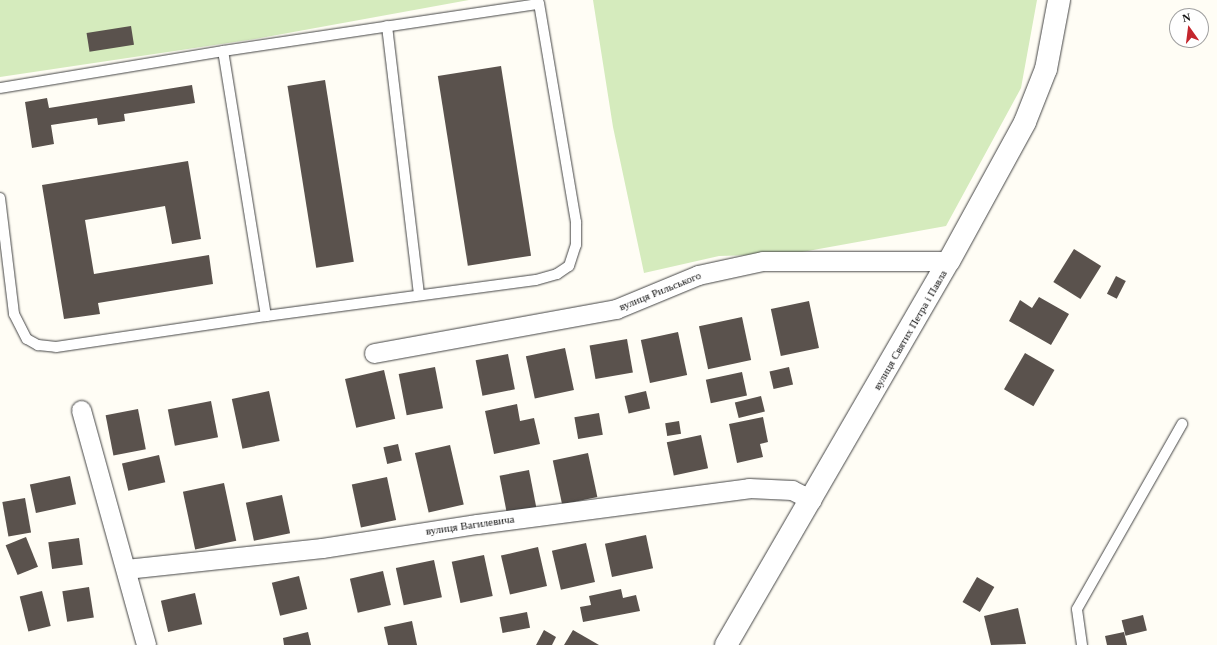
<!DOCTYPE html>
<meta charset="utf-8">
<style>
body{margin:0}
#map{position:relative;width:1217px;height:645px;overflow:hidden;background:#fffdf5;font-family:Georgia,serif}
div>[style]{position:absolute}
.green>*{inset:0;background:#d5ebbd}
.building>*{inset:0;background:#5a524d;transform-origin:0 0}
.roads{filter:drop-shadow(0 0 1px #444) drop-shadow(0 0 1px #444)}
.service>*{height:10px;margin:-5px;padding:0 5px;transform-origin:5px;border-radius:5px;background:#fff}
.minor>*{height:19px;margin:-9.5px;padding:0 9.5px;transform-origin:9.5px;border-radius:9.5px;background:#fff}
.tertiary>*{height:22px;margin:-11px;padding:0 11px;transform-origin:11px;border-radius:11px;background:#fff}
span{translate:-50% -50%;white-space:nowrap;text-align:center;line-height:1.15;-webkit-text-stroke:4px #fff;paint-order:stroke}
.street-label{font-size:11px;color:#111}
.north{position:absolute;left:1169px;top:8px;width:40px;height:40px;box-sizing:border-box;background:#fff;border:1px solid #a0a0a0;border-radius:50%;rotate:346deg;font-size:11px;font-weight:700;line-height:16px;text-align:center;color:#111}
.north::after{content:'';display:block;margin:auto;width:14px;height:18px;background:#c4262e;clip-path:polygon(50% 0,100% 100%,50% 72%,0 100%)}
</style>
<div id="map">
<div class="green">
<div style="clip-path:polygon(0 0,469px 0,255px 39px,0 77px)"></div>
<div style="clip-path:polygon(593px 0,1037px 0,1021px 88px,946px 226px,791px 254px,719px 256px,644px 273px,613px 127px)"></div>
</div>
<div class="building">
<div style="left:131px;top:26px;width:19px;height:45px;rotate:81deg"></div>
<div style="left:501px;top:66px;width:192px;height:64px;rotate:81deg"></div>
<div style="left:325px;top:80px;width:184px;height:38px;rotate:81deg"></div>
<div style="clip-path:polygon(192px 85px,195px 103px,124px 114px,125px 121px,98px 125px,97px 118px,51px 125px,54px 144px,32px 148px,25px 102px,47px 98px,49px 108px)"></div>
<div style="clip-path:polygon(188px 161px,201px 239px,172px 244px,165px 206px,85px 220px,94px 274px,209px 255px,213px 284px,98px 303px,100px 314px,64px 319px,42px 185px)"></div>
<div style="left:1074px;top:249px;width:32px;height:39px;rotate:32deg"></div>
<div style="left:1116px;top:276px;width:11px;height:20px;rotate:27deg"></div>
<div style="clip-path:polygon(1039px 297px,1069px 314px,1051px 345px,1009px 321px,1020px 300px,1032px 308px)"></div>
<div style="left:809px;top:301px;width:48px;height:39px;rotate:78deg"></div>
<div style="left:742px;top:317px;width:44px;height:44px;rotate:78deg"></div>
<div style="left:678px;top:332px;width:44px;height:38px;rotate:78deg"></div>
<div style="left:627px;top:339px;width:34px;height:38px;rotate:80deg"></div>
<div style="left:565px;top:348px;width:43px;height:40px;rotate:78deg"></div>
<div style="left:1025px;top:353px;width:34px;height:42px;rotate:30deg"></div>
<div style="left:508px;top:354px;width:36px;height:33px;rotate:79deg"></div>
<div style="left:435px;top:367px;width:42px;height:37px;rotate:79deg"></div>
<div style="left:789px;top:367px;width:18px;height:20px;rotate:77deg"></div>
<div style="left:384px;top:370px;width:50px;height:40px;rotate:77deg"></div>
<div style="left:742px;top:372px;width:24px;height:37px;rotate:78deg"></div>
<div style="left:269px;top:391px;width:51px;height:38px;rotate:78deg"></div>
<div style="left:646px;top:391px;width:18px;height:22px;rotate:77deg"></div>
<div style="left:761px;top:396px;width:16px;height:27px;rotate:76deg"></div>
<div style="left:211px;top:401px;width:37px;height:44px;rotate:79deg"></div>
<div style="clip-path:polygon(517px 404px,520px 421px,534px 418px,540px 444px,494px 454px,485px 411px)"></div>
<div style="left:138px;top:409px;width:41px;height:33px;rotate:79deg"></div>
<div style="left:599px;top:413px;width:22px;height:25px;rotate:80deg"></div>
<div style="clip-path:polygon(763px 417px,768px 442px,760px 444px,763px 457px,737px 463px,729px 424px)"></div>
<div style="left:679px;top:421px;width:13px;height:14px;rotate:81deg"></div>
<div style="left:701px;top:435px;width:34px;height:35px;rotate:78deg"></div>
<div style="left:398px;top:444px;width:17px;height:15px;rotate:77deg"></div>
<div style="left:450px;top:445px;width:61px;height:36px;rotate:77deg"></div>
<div style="left:588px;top:453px;width:45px;height:36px;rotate:78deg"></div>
<div style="left:159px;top:455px;width:28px;height:38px;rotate:77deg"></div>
<div style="left:529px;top:470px;width:38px;height:30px;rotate:79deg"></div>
<div style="left:70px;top:476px;width:29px;height:41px;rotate:78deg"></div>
<div style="left:387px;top:477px;width:44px;height:36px;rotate:78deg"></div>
<div style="left:224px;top:483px;width:59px;height:42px;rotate:78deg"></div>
<div style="left:282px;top:495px;width:39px;height:37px;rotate:78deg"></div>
<div style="left:25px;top:498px;width:35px;height:23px;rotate:80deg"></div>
<div style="left:646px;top:535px;width:34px;height:42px;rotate:78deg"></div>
<div style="left:26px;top:537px;width:32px;height:22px;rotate:68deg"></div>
<div style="left:79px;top:538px;width:27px;height:31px;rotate:82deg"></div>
<div style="left:586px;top:543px;width:40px;height:35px;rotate:77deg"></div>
<div style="left:538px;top:547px;width:40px;height:38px;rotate:77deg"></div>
<div style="left:484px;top:555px;width:42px;height:33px;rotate:78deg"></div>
<div style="left:434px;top:560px;width:38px;height:39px;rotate:78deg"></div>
<div style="left:383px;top:571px;width:35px;height:34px;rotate:77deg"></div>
<div style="left:299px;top:576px;width:34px;height:28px;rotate:76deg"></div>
<div style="left:977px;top:577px;width:20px;height:29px;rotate:30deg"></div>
<div style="left:89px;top:587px;width:31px;height:27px;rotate:81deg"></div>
<div style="clip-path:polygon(621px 589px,623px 598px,636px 595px,640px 611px,583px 622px,580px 607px,591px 605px,589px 596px)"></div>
<div style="left:42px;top:591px;width:36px;height:23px;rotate:76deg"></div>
<div style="left:195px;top:593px;width:32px;height:35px;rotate:77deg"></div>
<div style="clip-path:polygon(1018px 608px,1026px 644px,991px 645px,984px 616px)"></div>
<div style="left:527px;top:612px;width:16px;height:28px;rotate:79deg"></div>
<div style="left:1143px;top:615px;width:16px;height:22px;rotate:76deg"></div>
<div style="clip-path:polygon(412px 621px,417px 645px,388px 645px,384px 627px)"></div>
<div style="clip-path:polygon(544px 630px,556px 637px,552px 645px,536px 645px)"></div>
<div style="clip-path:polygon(573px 630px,599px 645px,564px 645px)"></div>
<div style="clip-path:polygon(308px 632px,311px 645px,284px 645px,283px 638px)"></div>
<div style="clip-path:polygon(1124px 632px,1127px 645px,1107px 645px,1105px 636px)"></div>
</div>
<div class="roads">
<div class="service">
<div style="left:387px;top:26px;width:269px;rotate:83.2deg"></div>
<div style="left:0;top:88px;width:226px;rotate:-9.4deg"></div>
<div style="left:223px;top:51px;width:319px;rotate:-8.5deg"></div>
<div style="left:539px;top:4px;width:4px;rotate:-104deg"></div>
<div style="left:0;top:198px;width:117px;rotate:83.1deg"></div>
<div style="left:14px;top:314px;width:28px;rotate:63deg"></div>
<div style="left:27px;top:339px;width:13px;rotate:29deg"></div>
<div style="left:38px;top:345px;width:18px;rotate:6deg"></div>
<div style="left:56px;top:347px;width:212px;rotate:-8.4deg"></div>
<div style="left:266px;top:316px;width:268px;rotate:-99.2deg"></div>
<div style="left:266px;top:316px;width:272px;rotate:-7.6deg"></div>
<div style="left:536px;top:280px;width:22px;rotate:-16deg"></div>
<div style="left:557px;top:274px;width:14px;rotate:-34deg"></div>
<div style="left:569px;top:266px;width:22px;rotate:-72deg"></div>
<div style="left:576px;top:245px;width:23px;rotate:-90deg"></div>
<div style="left:576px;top:222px;width:221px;rotate:-99.6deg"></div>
<div style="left:1082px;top:645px;width:36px;rotate:-98deg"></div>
<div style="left:1077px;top:609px;width:213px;rotate:-60.4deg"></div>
</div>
<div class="minor">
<div style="left:374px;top:353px;width:246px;rotate:-10.3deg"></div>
<div style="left:616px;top:309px;width:89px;rotate:-22.5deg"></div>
<div style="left:698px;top:275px;width:66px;rotate:-12.2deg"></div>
<div style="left:763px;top:261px;width:186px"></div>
<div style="left:81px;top:410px;width:244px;rotate:74.5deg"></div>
<div style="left:126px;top:569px;width:197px;rotate:-6.1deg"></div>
<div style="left:322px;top:548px;width:157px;rotate:-8.8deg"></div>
<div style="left:477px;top:524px;width:274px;rotate:-7.5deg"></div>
<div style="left:749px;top:488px;width:43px;rotate:2.7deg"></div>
<div style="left:792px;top:490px;width:22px;rotate:27deg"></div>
</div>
<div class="tertiary">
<div style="left:726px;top:645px;width:444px;rotate:-59.9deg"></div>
<div style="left:949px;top:261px;width:158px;rotate:-61.3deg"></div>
<div style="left:1025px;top:122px;width:57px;rotate:-68.4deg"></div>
<div style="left:1046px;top:69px;width:70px;rotate:-79.3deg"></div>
</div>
</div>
<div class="street-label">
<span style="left:660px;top:291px;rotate:-22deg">вулиця Рильського</span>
<span style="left:910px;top:330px;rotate:-60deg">вулиця Святих Петра і Павла</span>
<span style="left:470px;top:525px;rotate:-8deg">вулиця Вагилевича</span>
</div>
<div class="north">N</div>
</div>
